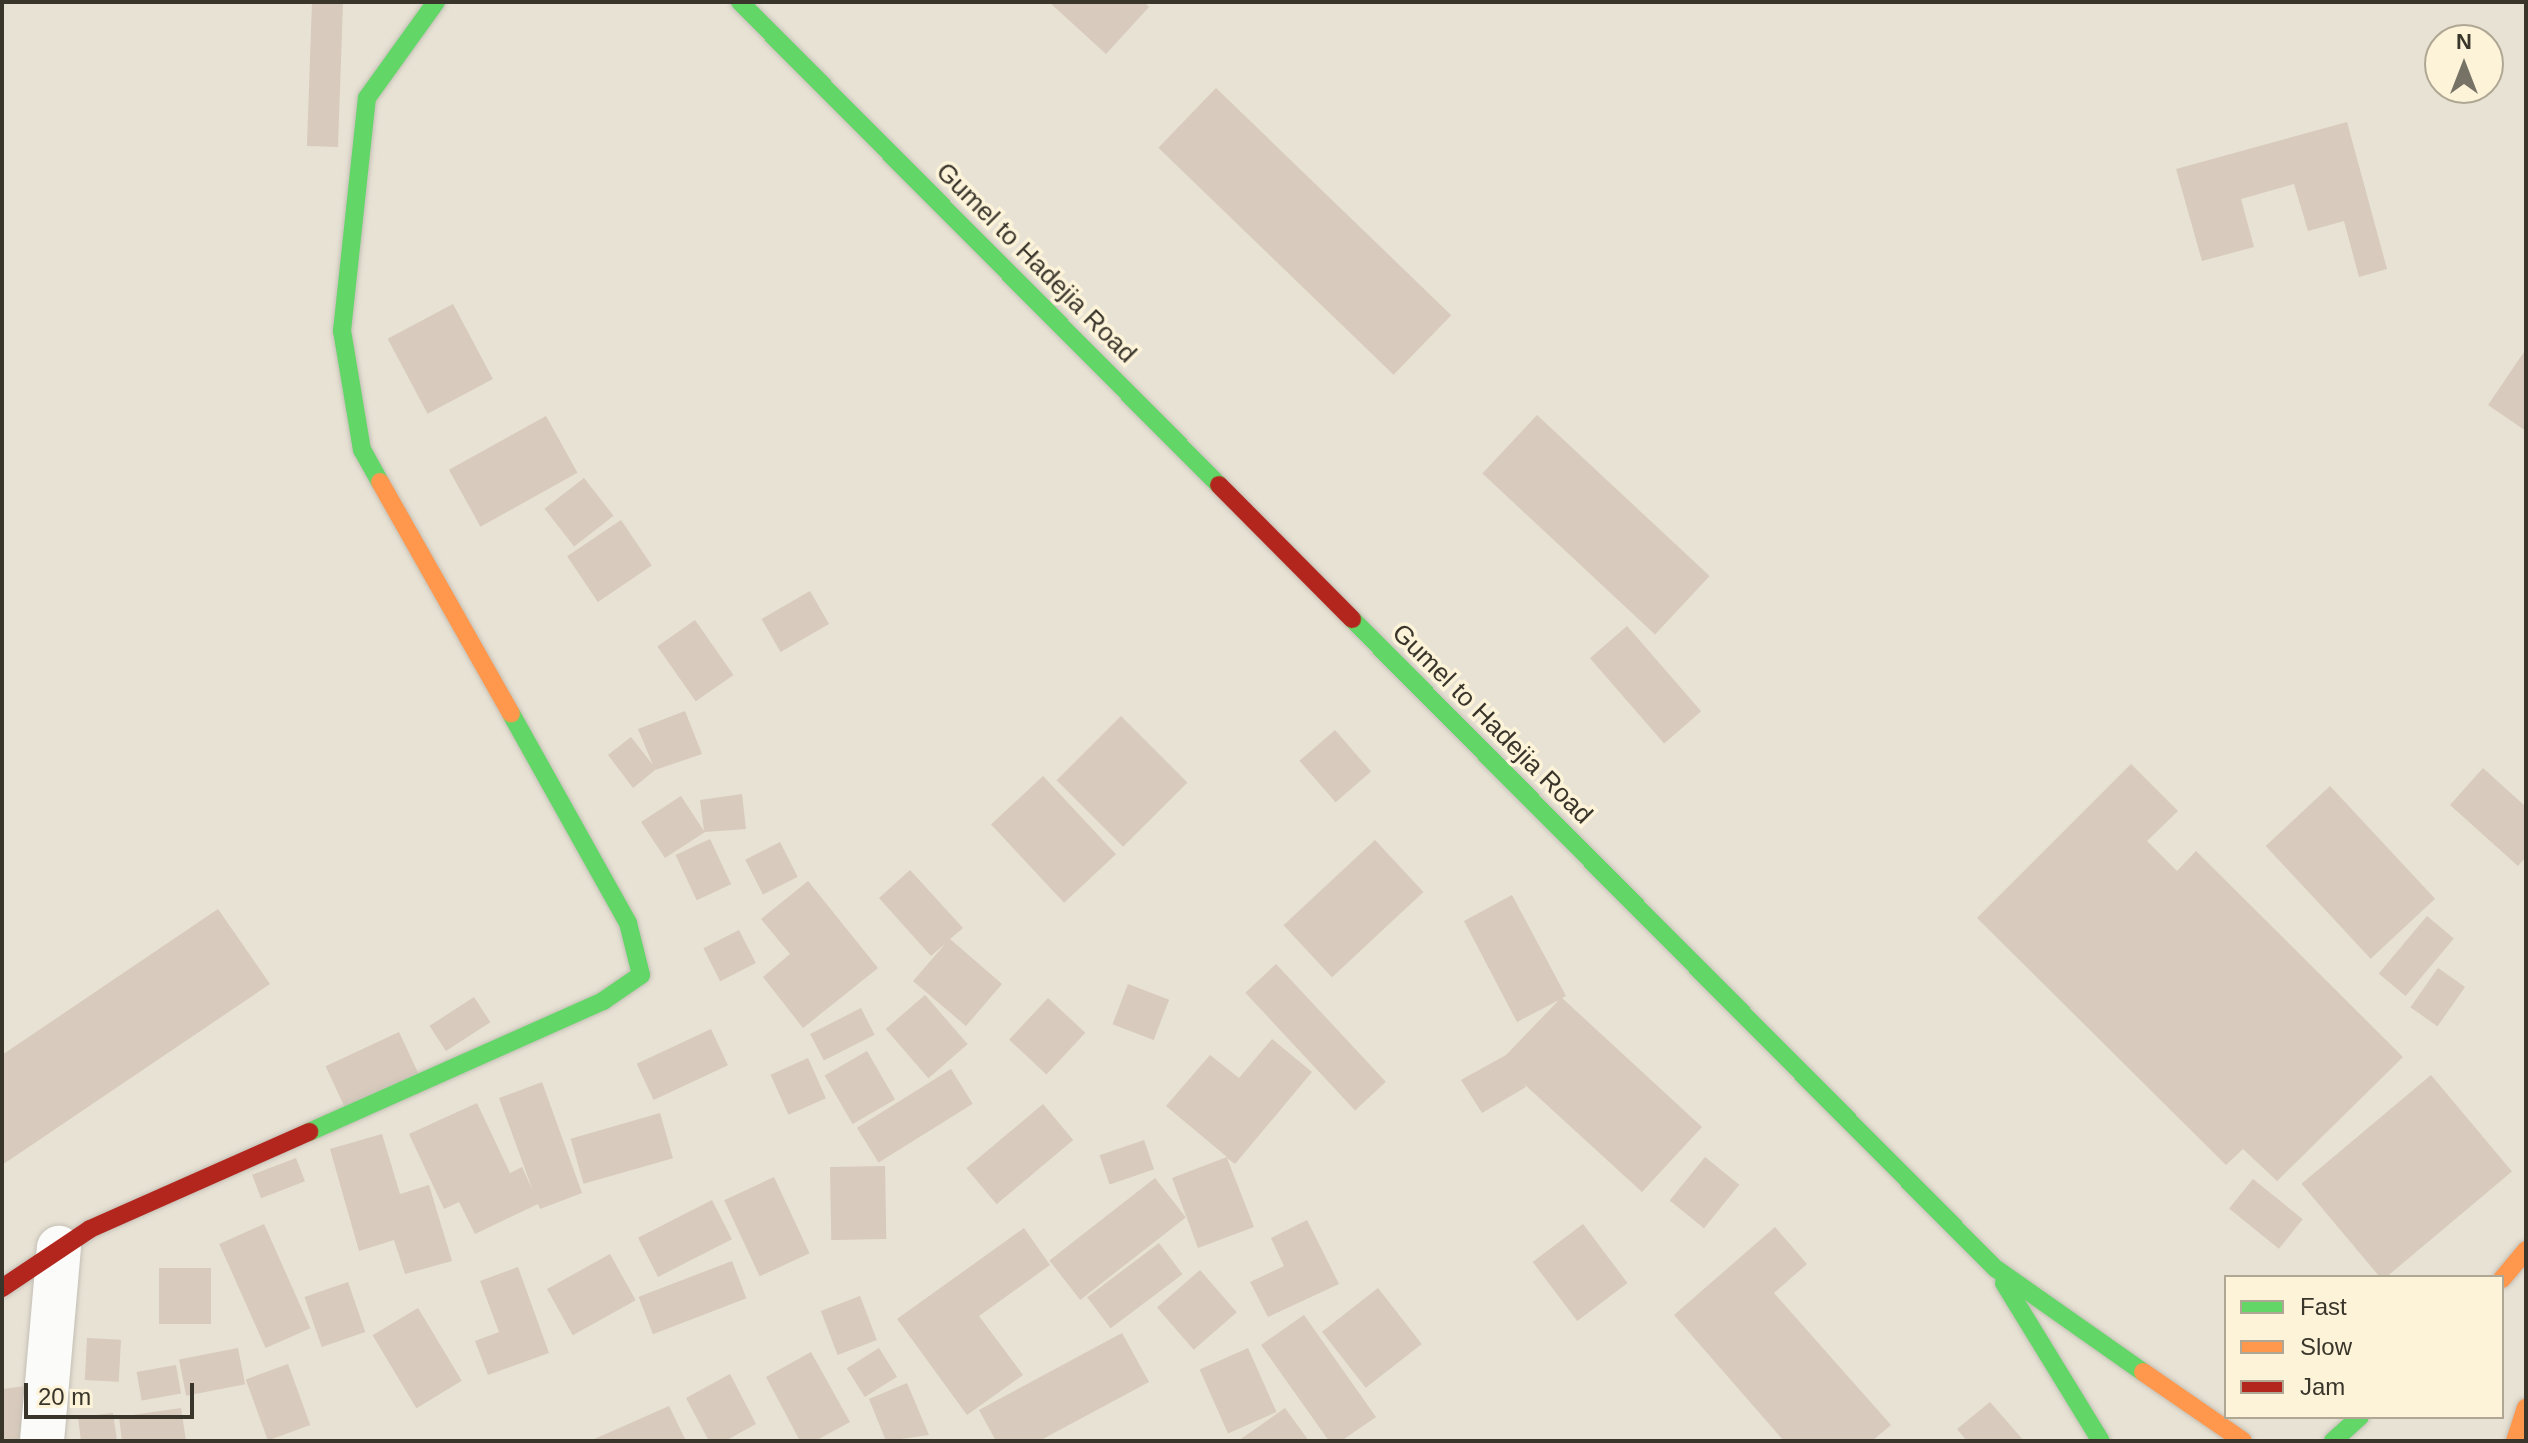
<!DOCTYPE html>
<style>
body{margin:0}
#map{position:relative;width:2528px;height:1443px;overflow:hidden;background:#e7e2d4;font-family:Arial,sans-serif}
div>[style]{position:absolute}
.building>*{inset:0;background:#d8cabc;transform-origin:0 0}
.roads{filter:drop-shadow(0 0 2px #c4bfb5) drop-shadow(0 0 2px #c4bfb5)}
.street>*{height:44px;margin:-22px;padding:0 22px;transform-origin:22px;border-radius:22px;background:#fbfbf9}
.fast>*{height:18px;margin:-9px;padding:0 9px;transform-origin:9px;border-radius:9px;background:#63d668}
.slow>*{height:18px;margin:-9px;padding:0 9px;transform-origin:9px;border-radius:9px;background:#ff974d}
.jam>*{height:18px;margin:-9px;padding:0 9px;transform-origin:9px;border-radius:9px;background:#b3261e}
span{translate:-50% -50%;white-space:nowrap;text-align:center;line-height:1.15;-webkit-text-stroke:7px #fdf3d9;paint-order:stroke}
.street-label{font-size:26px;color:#39352b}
.frame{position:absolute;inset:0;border:4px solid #39352b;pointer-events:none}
.legend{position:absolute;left:2224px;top:1275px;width:280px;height:144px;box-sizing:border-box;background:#fdf3d9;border:2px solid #afa793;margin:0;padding:10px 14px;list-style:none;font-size:24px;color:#39352b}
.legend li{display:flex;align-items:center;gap:16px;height:40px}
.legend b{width:40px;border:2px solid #afa793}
.north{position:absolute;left:2424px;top:24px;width:80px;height:80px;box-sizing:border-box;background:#fdf3d9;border:2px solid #afa793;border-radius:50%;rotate:0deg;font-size:22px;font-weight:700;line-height:32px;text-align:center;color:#39352b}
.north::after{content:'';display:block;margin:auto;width:28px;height:36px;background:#767266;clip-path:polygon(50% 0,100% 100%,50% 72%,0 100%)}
.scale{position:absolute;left:24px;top:1383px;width:170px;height:36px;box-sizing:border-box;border:4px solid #39352b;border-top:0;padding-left:10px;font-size:24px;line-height:28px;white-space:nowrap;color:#39352b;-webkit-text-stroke:6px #fdf3d9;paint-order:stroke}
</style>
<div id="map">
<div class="building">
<div style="left:312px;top:2px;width:31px;height:144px;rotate:2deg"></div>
<div style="clip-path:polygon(1049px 2px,1144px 2px,1149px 7px,1106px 54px)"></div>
<div style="left:1216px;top:88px;width:327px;height:83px;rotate:44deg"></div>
<div style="clip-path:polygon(2347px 122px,2387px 269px,2359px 277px,2344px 221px,2308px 231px,2294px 184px,2241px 199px,2254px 247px,2202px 261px,2176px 169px)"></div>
<div style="left:453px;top:304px;width:85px;height:74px;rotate:62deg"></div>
<div style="clip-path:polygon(2526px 349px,2526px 431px,2488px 405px)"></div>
<div style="left:1537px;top:415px;width:236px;height:80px;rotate:43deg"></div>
<div style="left:546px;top:416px;width:65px;height:111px;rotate:61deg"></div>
<div style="left:584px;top:478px;width:48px;height:50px;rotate:52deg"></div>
<div style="left:621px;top:520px;width:55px;height:65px;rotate:56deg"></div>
<div style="left:810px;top:591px;width:38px;height:56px;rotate:60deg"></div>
<div style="left:695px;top:620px;width:67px;height:46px;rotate:55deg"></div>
<div style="left:1627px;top:626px;width:113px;height:49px;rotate:49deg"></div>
<div style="clip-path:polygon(685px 711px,702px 754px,655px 770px,633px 788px,608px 755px,631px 737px,653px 765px,638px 729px)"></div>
<div style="left:1121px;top:716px;width:94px;height:91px;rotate:45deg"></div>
<div style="left:1335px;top:730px;width:55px;height:47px;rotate:49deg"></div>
<div style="clip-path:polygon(2131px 764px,2178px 811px,2147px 841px,2177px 871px,2196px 851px,2403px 1057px,2277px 1181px,2243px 1149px,2226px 1165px,1977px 918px)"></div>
<div style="clip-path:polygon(2483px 768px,2526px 807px,2526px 857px,2518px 866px,2450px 805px)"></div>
<div style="left:1043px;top:776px;width:107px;height:71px;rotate:47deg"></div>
<div style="left:2330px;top:786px;width:154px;height:88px;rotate:47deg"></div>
<div style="clip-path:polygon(742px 794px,746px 829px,705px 832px,665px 858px,641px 822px,681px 796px,704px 831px,700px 800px)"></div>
<div style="left:710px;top:839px;width:50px;height:38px;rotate:65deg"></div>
<div style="left:1375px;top:840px;width:71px;height:125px;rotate:47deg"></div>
<div style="left:780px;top:842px;width:39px;height:39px;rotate:63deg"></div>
<div style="clip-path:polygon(910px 870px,963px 928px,950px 939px,1002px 984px,966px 1026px,913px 981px,946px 943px,931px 956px,879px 898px)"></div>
<div style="clip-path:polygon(808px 881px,878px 968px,803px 1028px,763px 977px,790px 954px,761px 919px)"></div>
<div style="clip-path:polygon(1512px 895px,1566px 996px,1562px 998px,1702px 1127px,1642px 1192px,1523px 1083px,1526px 1087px,1482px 1113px,1461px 1080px,1506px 1055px,1559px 1000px,1517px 1022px,1464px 921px)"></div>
<div style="clip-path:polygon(218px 909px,270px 984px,2px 1165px,2px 1055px)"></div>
<div style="left:2427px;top:916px;width:35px;height:75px;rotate:40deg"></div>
<div style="left:739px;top:930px;width:37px;height:40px;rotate:63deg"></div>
<div style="left:1276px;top:964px;width:161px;height:42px;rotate:47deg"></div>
<div style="left:2438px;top:968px;width:33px;height:48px;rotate:35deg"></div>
<div style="left:1128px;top:984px;width:44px;height:43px;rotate:21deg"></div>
<div style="left:925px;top:995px;width:65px;height:52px;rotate:49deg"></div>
<div style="left:474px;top:997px;width:30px;height:53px;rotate:57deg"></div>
<div style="left:1048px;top:998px;width:51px;height:57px;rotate:43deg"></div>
<div style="left:861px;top:1008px;width:30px;height:57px;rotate:63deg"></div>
<div style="left:711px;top:1029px;width:40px;height:82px;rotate:65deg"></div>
<div style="left:399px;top:1032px;width:47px;height:81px;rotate:65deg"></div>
<div style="clip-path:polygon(1272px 1039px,1312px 1072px,1235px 1164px,1227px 1158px,1254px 1227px,1198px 1248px,1172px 1178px,1227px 1157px,1166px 1106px,1210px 1055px,1239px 1078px)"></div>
<div style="left:867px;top:1051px;width:56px;height:49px;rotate:60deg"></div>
<div style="left:808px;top:1058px;width:44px;height:41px;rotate:66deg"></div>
<div style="left:951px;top:1069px;width:41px;height:111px;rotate:58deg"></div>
<div style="left:2431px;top:1075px;width:126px;height:169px;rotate:50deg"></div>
<div style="clip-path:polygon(542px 1082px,582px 1193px,540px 1209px,538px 1204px,475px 1234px,459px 1202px,444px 1209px,409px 1134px,477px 1103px,510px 1173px,522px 1167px,533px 1191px,499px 1098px)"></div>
<div style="left:1043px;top:1104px;width:47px;height:100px;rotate:50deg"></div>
<div style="left:660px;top:1113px;width:47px;height:93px;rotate:74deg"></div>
<div style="clip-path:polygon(382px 1134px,400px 1194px,429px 1185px,452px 1261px,405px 1274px,394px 1240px,359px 1251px,330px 1149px)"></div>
<div style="left:1144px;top:1140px;width:31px;height:47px;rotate:71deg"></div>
<div style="left:1705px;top:1157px;width:44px;height:56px;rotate:39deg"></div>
<div style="left:296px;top:1158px;width:25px;height:47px;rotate:69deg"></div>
<div style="left:885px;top:1166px;width:73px;height:55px;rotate:89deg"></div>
<div style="left:774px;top:1177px;width:84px;height:55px;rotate:65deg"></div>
<div style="left:1155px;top:1178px;width:50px;height:134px;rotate:52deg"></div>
<div style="left:2253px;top:1179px;width:64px;height:38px;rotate:39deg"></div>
<div style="left:712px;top:1200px;width:44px;height:83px;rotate:63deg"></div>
<div style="clip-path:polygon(1307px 1220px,1339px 1284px,1268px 1317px,1250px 1282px,1284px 1266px,1271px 1238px)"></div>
<div style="left:264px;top:1224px;width:114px;height:49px;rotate:66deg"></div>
<div style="left:1583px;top:1224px;width:74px;height:63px;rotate:53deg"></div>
<div style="clip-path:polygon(1775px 1227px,1807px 1264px,1774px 1293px,1891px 1425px,1872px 1441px,1784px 1441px,1674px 1315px)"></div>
<div style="clip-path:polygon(1024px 1228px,1050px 1265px,979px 1316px,1023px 1375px,967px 1415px,897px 1319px)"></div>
<div style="left:1159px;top:1243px;width:39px;height:90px;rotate:53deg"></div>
<div style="left:610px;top:1254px;width:53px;height:72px;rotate:61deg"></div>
<div style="left:732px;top:1261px;width:40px;height:100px;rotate:69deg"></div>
<div style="clip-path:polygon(518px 1267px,549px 1353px,488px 1375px,475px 1341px,499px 1332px,480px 1281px)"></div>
<div style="left:159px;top:1268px;width:52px;height:56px"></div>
<div style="left:1200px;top:1270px;width:56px;height:57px;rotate:49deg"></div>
<div style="left:348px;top:1282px;width:53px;height:46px;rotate:71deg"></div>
<div style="left:1378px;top:1288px;width:71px;height:71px;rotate:52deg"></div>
<div style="left:860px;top:1296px;width:47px;height:42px;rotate:69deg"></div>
<div style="left:418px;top:1308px;width:85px;height:53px;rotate:59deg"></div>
<div style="clip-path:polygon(1304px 1315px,1376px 1417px,1341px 1441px,1329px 1441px,1261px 1345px)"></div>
<div style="clip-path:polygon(1122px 1333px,1149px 1382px,1039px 1441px,996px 1441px,979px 1410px)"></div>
<div style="left:87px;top:1338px;width:34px;height:42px;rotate:3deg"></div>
<div style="left:238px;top:1348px;width:37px;height:60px;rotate:79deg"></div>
<div style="left:879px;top:1348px;width:34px;height:38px;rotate:58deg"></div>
<div style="left:1248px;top:1348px;width:70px;height:53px;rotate:66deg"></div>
<div style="clip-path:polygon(811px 1352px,850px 1422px,815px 1441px,800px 1441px,766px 1377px)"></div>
<div style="left:288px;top:1364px;width:65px;height:45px;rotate:70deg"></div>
<div style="left:176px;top:1365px;width:29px;height:40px;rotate:80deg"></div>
<div style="clip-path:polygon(730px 1374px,756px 1424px,725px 1441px,709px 1441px,686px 1398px)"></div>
<div style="clip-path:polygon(907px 1383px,929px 1435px,886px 1441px,869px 1399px)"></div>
<div style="clip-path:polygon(34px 1385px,41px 1438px,2px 1441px,2px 1389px)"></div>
<div style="clip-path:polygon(1990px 1402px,2024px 1441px,1967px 1441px,1957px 1429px)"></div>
<div style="clip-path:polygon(669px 1406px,686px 1441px,590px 1441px)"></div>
<div style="clip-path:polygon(181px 1408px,186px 1441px,122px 1441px,119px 1417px)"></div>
<div style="clip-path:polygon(1285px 1408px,1309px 1441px,1238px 1441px)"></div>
<div style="clip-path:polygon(113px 1413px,117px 1441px,81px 1441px,78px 1417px)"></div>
</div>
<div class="roads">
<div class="street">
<div style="left:42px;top:1441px;width:194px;rotate:-85deg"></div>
</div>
<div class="fast">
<div style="left:740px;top:2px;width:680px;rotate:45.24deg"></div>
<div style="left:380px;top:482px;width:37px;rotate:-119deg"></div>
<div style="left:362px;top:450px;width:121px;rotate:-99.5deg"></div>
<div style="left:342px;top:331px;width:234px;rotate:-83.9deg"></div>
<div style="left:367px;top:98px;width:118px;rotate:-54.3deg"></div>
<div style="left:1352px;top:619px;width:914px;rotate:45.27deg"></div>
<div style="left:1995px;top:1268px;width:181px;rotate:35.1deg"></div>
<div style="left:309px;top:1132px;width:322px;rotate:-24deg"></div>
<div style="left:603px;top:1001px;width:46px;rotate:-34.4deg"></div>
<div style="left:641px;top:975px;width:54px;rotate:-104deg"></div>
<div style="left:628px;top:923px;width:240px;rotate:-119.2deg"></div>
<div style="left:2004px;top:1283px;width:185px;rotate:58.5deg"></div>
<div style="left:2333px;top:1441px;width:36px;rotate:-42deg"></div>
</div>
<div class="slow">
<div style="left:380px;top:482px;width:266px;rotate:60.5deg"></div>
<div style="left:2502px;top:1279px;width:38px;rotate:-50deg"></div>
<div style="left:2143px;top:1372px;width:121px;rotate:34.6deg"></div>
<div style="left:2515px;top:1441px;width:35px;rotate:-72deg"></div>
</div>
<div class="jam">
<div style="left:1219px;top:485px;width:189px;rotate:45.2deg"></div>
<div style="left:2px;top:1288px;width:106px;rotate:-33.8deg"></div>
<div style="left:90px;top:1229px;width:240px;rotate:-23.9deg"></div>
</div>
</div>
<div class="street-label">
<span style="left:1036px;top:263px;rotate:45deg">Gumel to Hadejia Road</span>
<span style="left:1492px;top:724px;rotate:45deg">Gumel to Hadejia Road</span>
</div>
<div class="frame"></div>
<ul class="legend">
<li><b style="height:10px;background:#63d668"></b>Fast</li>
<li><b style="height:10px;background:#ff974d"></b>Slow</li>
<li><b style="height:10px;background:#b3261e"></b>Jam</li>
</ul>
<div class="north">N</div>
<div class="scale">20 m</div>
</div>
